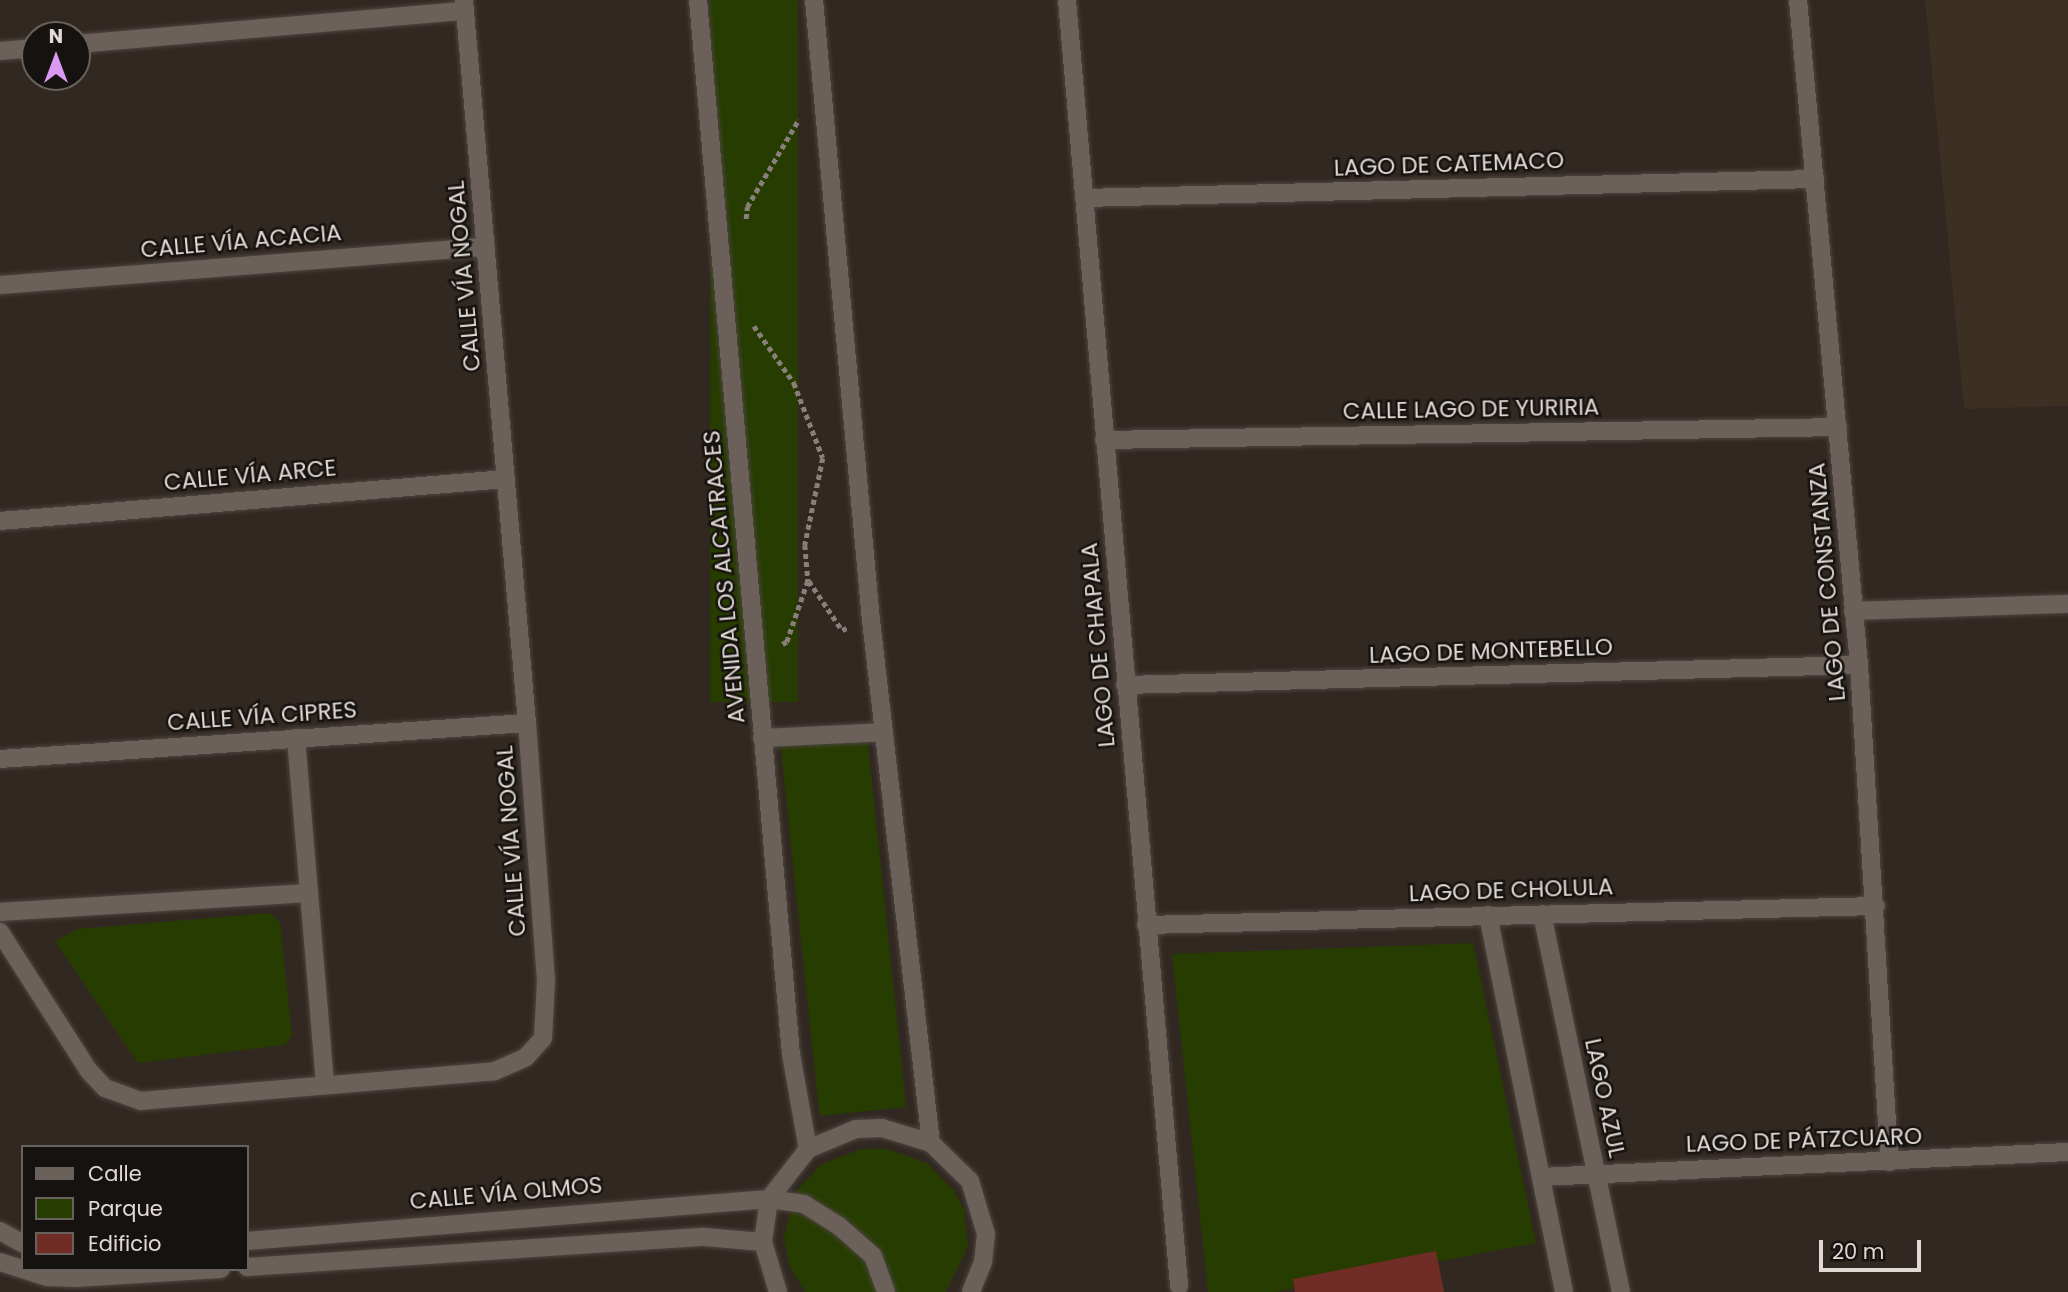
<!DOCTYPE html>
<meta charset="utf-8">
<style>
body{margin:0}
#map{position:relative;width:2068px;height:1292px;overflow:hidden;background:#322822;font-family:Poppins,sans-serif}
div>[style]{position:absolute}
.industrial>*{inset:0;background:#3b3021}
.green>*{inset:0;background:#273c00;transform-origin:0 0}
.building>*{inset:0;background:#6f2d26}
.path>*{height:4.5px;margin-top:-2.25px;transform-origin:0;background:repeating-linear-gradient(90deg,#887f7a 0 5px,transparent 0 8.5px)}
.roads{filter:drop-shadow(0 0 2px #4d4540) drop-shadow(0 0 2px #4d4540)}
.minor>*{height:18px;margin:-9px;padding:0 9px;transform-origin:9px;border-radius:9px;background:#6c615a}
span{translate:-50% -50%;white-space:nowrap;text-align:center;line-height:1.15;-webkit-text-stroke:5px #16120f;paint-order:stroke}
.street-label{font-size:23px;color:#e0d9d5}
.legend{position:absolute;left:21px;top:1145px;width:228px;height:126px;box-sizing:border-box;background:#16120f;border:2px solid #67625e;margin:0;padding:9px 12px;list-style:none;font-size:21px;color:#e0d9d5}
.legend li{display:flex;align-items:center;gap:14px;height:35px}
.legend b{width:35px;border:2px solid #67625e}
.north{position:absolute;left:21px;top:21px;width:70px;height:70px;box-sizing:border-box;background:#16120f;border:2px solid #67625e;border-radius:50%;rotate:0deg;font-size:19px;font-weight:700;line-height:28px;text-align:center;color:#e0d9d5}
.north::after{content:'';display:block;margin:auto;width:24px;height:32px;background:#dc99f4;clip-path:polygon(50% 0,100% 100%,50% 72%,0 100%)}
.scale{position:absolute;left:1819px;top:1240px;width:102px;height:32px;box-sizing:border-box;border:4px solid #e0d9d5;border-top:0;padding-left:9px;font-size:21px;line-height:24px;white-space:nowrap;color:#e0d9d5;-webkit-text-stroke:5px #16120f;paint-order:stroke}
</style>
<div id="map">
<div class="industrial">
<div style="clip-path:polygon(1925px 0,2068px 0,2068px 406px,1964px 409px)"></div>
</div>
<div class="green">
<div style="left:710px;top:0;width:88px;height:702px"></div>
<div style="left:867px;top:735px;width:374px;height:87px;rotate:84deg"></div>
<div style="clip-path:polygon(270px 913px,280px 923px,292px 1035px,285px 1045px,138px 1063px,55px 941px,77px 929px)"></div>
<div style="clip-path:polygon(1473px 943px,1536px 1243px,1275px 1292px,1208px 1292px,1172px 954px)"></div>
<div style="clip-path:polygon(861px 1149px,887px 1149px,927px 1163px,954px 1191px,964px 1209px,968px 1246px,946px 1292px,805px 1292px,789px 1265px,784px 1236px,797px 1190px,822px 1164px)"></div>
</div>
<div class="building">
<div style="clip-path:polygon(1436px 1251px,1444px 1292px,1295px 1292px,1293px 1279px)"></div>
</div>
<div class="path">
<div style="left:746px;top:219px;width:12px;rotate:-85deg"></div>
<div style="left:747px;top:207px;width:102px;rotate:-59.4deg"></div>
<div style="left:754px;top:326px;width:70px;rotate:54.9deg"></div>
<div style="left:794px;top:383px;width:80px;rotate:68.9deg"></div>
<div style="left:823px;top:458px;width:89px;rotate:101.7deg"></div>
<div style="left:805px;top:545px;width:36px;rotate:85deg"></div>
<div style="left:808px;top:581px;width:65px;rotate:109deg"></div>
<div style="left:787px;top:642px;width:8px;rotate:150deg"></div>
<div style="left:809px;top:581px;width:59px;rotate:56deg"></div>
<div style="left:842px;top:630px;width:5px;rotate:-22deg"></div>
</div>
<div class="roads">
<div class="minor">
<div style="left:698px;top:0;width:1058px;rotate:84.96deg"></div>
<div style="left:791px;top:1054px;width:97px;rotate:79.9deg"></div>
<div style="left:814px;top:0;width:623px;rotate:84.75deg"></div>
<div style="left:871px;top:620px;width:526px;rotate:83.46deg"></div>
<div style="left:1067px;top:0;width:1291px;rotate:85.02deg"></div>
<div style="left:1798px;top:0;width:668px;rotate:84.76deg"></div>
<div style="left:1859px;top:665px;width:498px;rotate:86.5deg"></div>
<div style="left:77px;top:44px;width:389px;rotate:-4.9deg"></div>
<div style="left:0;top:51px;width:35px;rotate:-5deg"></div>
<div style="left:1084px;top:198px;width:731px;rotate:-1.49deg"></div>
<div style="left:0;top:285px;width:487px;rotate:-4.5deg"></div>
<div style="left:1104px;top:440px;width:734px;rotate:-1.01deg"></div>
<div style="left:0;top:521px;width:507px;rotate:-4.75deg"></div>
<div style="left:1853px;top:611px;width:215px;rotate:-1.9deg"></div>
<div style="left:1125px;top:685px;width:734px;rotate:-1.56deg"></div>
<div style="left:296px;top:738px;width:348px;rotate:85.2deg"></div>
<div style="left:762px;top:738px;width:121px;rotate:-2.8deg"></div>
<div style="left:0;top:759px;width:528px;rotate:-3.91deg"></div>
<div style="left:0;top:912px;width:309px;rotate:-3.5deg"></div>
<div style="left:1542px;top:914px;width:386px;rotate:78.2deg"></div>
<div style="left:1488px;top:915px;width:385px;rotate:78.6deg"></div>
<div style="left:1146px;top:925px;width:730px;rotate:-1.49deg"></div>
<div style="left:0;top:932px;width:165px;rotate:57.4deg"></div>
<div style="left:89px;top:1071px;width:23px;rotate:47deg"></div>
<div style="left:105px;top:1088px;width:37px;rotate:20deg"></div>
<div style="left:140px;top:1101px;width:356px;rotate:-4.8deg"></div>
<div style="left:495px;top:1071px;width:34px;rotate:-24deg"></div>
<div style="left:526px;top:1057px;width:25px;rotate:-48deg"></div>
<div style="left:543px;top:1038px;width:57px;rotate:-87deg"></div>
<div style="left:546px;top:981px;width:259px;rotate:-94.2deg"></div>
<div style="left:527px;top:723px;width:726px;rotate:-94.98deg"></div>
<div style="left:1541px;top:1177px;width:528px;rotate:-2.72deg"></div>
<div style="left:0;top:1231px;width:26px;rotate:29deg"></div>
<div style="left:247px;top:1241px;width:524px;rotate:-4.6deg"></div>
<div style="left:769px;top:1199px;width:35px;rotate:8deg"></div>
<div style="left:804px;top:1204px;width:41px;rotate:32.2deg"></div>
<div style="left:839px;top:1226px;width:45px;rotate:41.4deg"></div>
<div style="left:873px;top:1256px;width:38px;rotate:70deg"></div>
<div style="left:0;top:1262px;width:49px;rotate:17.7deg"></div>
<div style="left:47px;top:1277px;width:29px;rotate:2deg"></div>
<div style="left:76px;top:1278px;width:145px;rotate:-3.6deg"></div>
<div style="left:247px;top:1267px;width:458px;rotate:-3.8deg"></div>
<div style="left:704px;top:1237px;width:59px;rotate:4.8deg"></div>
<div style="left:778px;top:1292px;width:52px;rotate:-106.7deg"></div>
<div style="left:763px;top:1242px;width:43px;rotate:-82.1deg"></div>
<div style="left:769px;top:1199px;width:63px;rotate:-52deg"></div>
<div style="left:808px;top:1149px;width:52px;rotate:-22.6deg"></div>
<div style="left:856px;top:1129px;width:26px;rotate:-2deg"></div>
<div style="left:882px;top:1128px;width:51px;rotate:17deg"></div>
<div style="left:931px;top:1143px;width:54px;rotate:44.3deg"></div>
<div style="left:970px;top:1181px;width:55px;rotate:73.2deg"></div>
<div style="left:986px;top:1234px;width:28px;rotate:96deg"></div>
<div style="left:983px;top:1262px;width:32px;rotate:112deg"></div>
</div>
</div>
<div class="street-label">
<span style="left:1449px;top:164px;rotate:-2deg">LAGO DE CATEMACO</span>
<span style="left:241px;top:241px;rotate:-5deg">CALLE VÍA ACACIA</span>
<span style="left:464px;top:276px;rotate:-95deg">CALLE VÍA NOGAL</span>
<span style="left:1471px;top:409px;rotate:-1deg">CALLE LAGO DE YURIRIA</span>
<span style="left:250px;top:475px;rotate:-5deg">CALLE VÍA ARCE</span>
<span style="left:724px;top:577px;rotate:-95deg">AVENIDA LOS ALCATRACES</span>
<span style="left:1827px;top:582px;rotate:-95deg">LAGO DE CONSTANZA</span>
<span style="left:1098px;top:645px;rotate:-95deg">LAGO DE CHAPALA</span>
<span style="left:1491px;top:651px;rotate:-2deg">LAGO DE MONTEBELLO</span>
<span style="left:262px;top:716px;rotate:-4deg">CALLE VÍA CIPRES</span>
<span style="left:511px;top:841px;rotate:-94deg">CALLE VÍA NOGAL</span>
<span style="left:1511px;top:890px;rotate:-2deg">LAGO DE CHOLULA</span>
<span style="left:1605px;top:1098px;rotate:78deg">LAGO AZUL</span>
<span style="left:1804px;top:1140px;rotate:-2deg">LAGO DE PÁTZCUARO</span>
<span style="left:506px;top:1193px;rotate:-5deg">CALLE VÍA OLMOS</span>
</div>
<ul class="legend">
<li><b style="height:9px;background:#6c615a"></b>Calle</li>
<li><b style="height:19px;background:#273c00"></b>Parque</li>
<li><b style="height:19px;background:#6f2d26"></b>Edificio</li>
</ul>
<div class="north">N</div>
<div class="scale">20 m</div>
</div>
